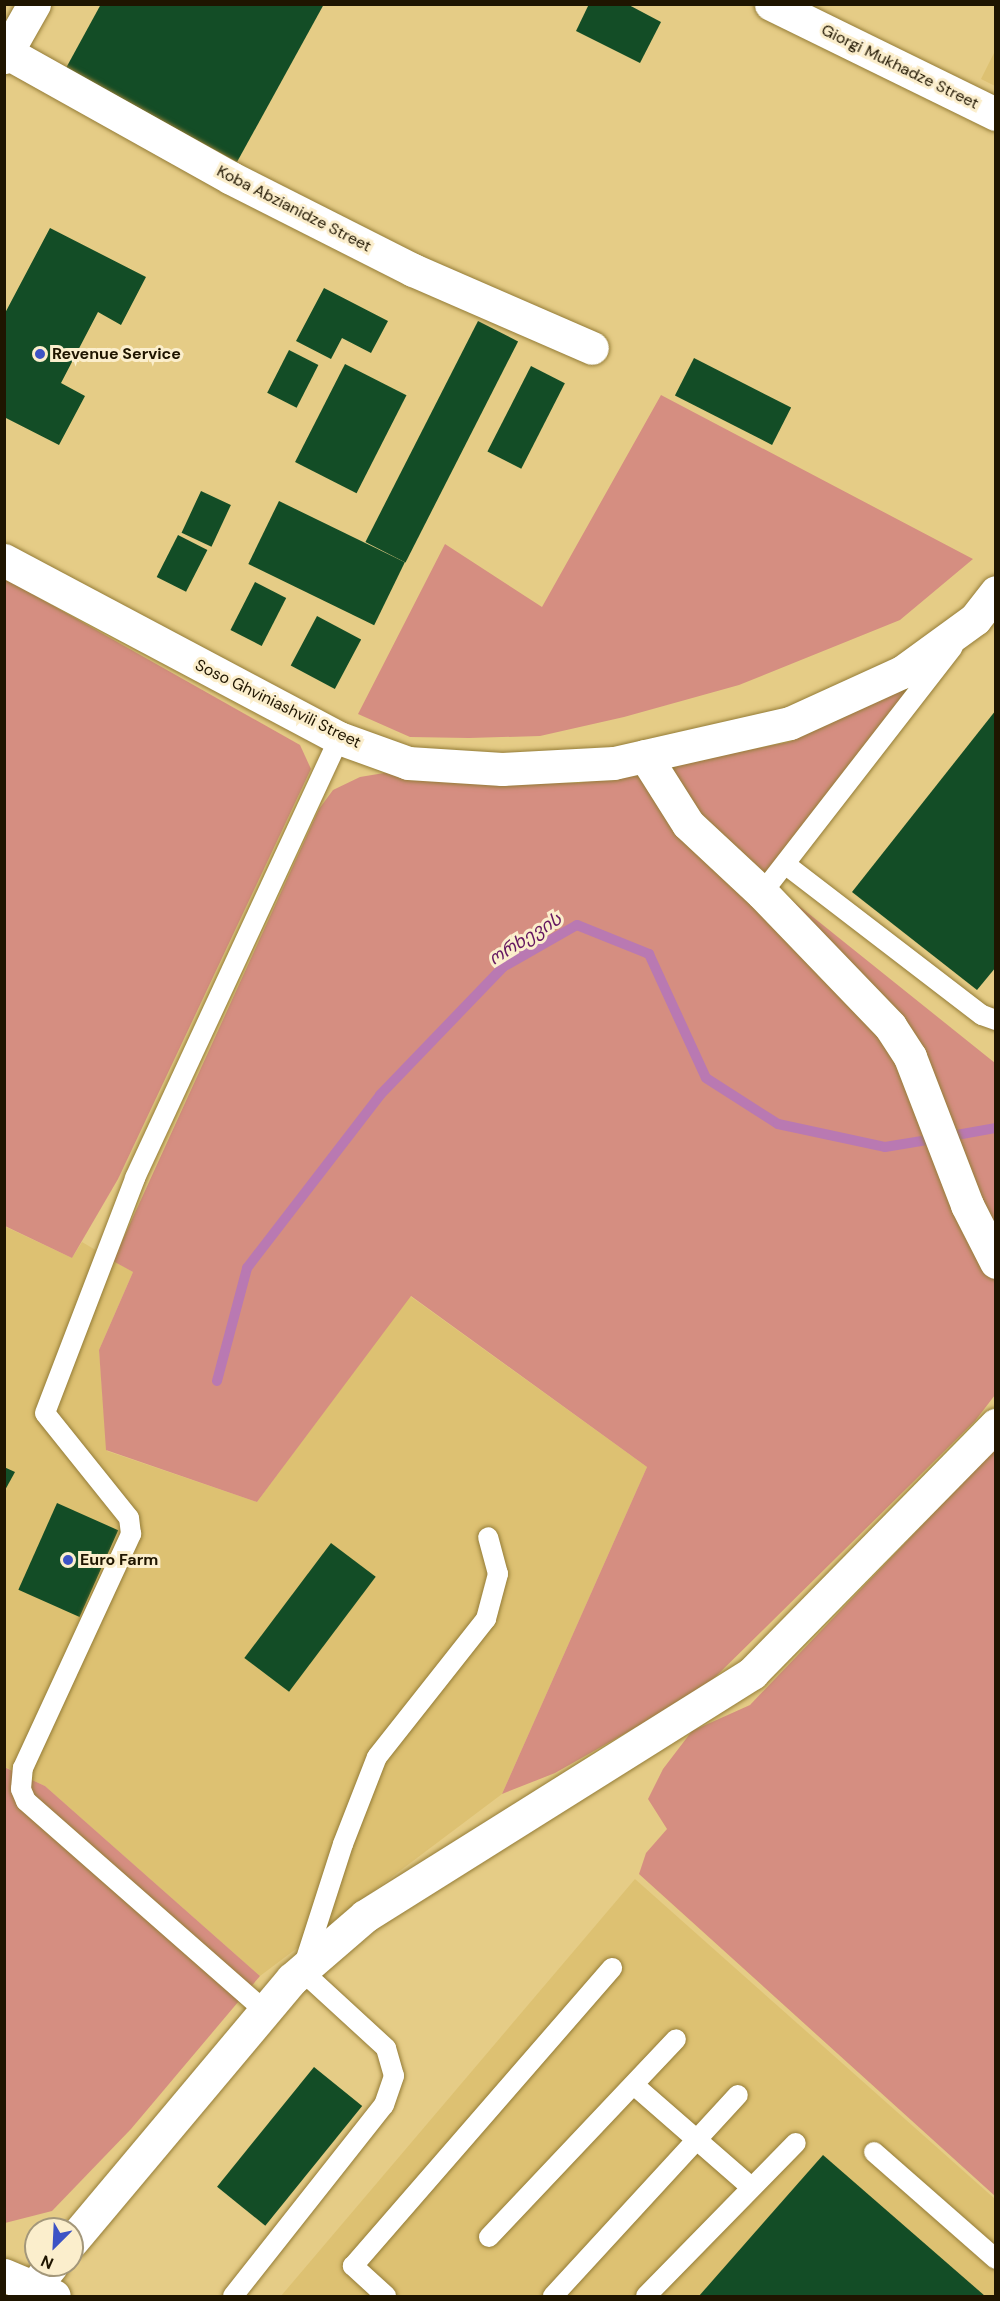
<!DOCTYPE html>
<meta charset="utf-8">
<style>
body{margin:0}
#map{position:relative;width:1000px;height:2301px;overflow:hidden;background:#e5cc86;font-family:"DM Sans","Noto Sans Georgian",sans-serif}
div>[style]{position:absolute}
.built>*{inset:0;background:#ddc172}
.green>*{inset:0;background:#d58e81}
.stream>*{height:10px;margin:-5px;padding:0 5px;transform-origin:5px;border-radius:5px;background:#b979b2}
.building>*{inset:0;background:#134d26;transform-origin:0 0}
.roads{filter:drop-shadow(0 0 2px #947c37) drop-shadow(0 0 2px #947c37)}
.lane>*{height:20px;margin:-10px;padding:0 10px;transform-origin:10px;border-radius:10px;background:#fff}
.street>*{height:33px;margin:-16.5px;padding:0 16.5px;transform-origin:16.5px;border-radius:16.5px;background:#fff}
.dots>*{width:16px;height:16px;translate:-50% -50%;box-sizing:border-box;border:3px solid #fbeecc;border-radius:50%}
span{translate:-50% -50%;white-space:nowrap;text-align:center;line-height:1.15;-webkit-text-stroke:6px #fbeecc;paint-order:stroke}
.street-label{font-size:16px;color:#1f1500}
.poi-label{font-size:16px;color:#1f1500;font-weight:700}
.left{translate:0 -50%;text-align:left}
.water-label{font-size:18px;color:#641660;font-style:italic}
.frame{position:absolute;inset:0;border:6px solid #1f1500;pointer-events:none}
.north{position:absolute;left:24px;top:2217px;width:60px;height:60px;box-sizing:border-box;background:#fbeecc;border:2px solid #a3977a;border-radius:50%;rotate:204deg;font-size:16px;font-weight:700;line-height:24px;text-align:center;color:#1f1500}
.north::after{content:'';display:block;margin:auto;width:21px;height:27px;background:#3d53c5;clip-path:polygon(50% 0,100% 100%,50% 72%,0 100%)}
</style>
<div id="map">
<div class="built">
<div style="clip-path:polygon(995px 51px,995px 86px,981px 79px)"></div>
<div style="clip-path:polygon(4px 1226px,72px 1258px,82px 1242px,133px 1272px,99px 1350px,107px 1451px,257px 1502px,410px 1296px,647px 1467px,502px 1794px,260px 1976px,45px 1786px,5px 1767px)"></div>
<div style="clip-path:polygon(635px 1879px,995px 2199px,995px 2296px,281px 2296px)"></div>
</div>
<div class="green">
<div style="clip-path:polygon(661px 395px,973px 559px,900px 620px,739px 685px,624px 717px,540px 736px,469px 738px,410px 737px,358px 714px,445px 544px,542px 607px)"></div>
<div style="clip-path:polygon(4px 578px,300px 745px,311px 769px,118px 1179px,72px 1258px,5px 1226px)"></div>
<div style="clip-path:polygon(922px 674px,763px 877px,995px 1063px,995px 1395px,975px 1421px,702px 1690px,555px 1773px,502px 1794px,647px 1467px,411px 1296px,257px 1502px,106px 1450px,99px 1350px,133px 1272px,113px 1261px,319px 809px,333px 790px,360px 777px,396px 771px,458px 783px,579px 783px,789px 742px)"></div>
<div style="clip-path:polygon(995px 1449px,995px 2196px,639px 1874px,646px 1853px,667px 1829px,648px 1799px,663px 1769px,692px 1731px,750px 1705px)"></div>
<div style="clip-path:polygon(4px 1767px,45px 1786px,260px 1976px,131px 2129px,52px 2211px,5px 2223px)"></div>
</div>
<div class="stream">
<div style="left:951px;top:1136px;width:46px;rotate:-10.1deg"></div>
<div style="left:217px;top:1381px;width:117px;rotate:-75.1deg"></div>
<div style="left:247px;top:1268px;width:218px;rotate:-52.4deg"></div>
<div style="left:380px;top:1095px;width:178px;rotate:-46.1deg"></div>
<div style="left:503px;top:967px;width:85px;rotate:-29.6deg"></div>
<div style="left:577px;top:925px;width:78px;rotate:21.9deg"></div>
<div style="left:649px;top:954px;width:136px;rotate:65.3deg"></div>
<div style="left:706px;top:1078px;width:85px;rotate:32.6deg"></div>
<div style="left:778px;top:1124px;width:109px;rotate:12.1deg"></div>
<div style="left:885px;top:1147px;width:50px;rotate:-9.3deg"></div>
</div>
<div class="building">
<div style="clip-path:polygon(101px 4px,324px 4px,237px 162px,66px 68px)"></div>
<div style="clip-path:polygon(589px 4px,627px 4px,661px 22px,640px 63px,576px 31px)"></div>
<div style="clip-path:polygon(50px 228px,146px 277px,121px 325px,98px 312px,61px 383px,85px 396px,59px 445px,4px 417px,4px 315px)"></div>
<div style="clip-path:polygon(324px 288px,388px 321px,371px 353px,342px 338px,331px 359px,296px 341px)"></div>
<div style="left:478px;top:321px;width:45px;height:248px;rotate:27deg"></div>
<div style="left:289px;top:350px;width:33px;height:48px;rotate:27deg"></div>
<div style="left:694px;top:358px;width:109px;height:42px;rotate:27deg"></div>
<div style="left:345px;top:364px;width:69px;height:110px;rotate:27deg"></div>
<div style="left:531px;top:366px;width:38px;height:96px;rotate:27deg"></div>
<div style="left:201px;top:491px;width:33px;height:46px;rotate:25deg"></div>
<div style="left:279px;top:501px;width:140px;height:70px;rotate:26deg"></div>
<div style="left:178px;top:535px;width:33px;height:47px;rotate:27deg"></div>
<div style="left:255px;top:582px;width:35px;height:54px;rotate:27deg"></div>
<div style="left:317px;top:616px;width:50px;height:56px;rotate:28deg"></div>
<div style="clip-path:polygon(996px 710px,996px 967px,977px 990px,852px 892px)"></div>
<div style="clip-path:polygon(4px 1467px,15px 1472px,4px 1492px)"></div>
<div style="left:57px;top:1503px;width:67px;height:95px;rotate:24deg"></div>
<div style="left:331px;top:1543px;width:56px;height:144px;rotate:37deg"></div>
<div style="left:314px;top:2067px;width:62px;height:154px;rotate:39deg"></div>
<div style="clip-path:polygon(823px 2155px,985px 2296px,699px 2296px)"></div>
</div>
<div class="roads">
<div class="lane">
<div style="left:785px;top:864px;width:248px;rotate:37.5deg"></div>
<div style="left:982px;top:1015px;width:15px;rotate:20deg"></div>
<div style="left:762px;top:893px;width:311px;rotate:-52.2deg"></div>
<div style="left:265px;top:2011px;width:318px;rotate:-138.7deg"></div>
<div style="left:26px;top:1801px;width:13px;rotate:-113deg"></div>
<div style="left:21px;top:1789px;width:21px;rotate:-85deg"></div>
<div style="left:23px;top:1768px;width:258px;rotate:-65.2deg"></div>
<div style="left:131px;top:1534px;width:16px;rotate:-97deg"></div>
<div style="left:129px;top:1518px;width:134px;rotate:-128.7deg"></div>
<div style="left:45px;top:1413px;width:252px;rotate:-69deg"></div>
<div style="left:135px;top:1178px;width:485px;rotate:-65.1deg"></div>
<div style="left:634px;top:2085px;width:155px;rotate:41.1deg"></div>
<div style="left:874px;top:2152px;width:162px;rotate:41.3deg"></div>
<div style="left:489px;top:2237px;width:272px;rotate:-46.6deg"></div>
<div style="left:233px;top:2296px;width:243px;rotate:-51.7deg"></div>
<div style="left:384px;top:2105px;width:31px;rotate:-71deg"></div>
<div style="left:394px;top:2076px;width:29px;rotate:-106deg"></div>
<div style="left:386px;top:2048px;width:114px;rotate:-137.5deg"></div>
<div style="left:302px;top:1971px;width:133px;rotate:-72.1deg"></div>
<div style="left:343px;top:1844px;width:93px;rotate:-68.7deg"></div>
<div style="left:377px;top:1757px;width:176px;rotate:-51.7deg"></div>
<div style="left:486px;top:1619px;width:47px;rotate:-75.1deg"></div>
<div style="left:498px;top:1574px;width:38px;rotate:-105deg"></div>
<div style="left:386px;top:2296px;width:45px;rotate:-137.7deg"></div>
<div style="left:353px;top:2266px;width:395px;rotate:-49deg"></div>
<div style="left:553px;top:2296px;width:273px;rotate:-47.4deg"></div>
<div style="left:646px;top:2296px;width:214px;rotate:-45.6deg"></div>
</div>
<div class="street">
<div style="left:771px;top:4px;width:250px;rotate:26.1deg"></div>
<div style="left:4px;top:51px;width:260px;rotate:29.2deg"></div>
<div style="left:231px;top:178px;width:204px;rotate:26.8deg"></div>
<div style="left:413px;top:270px;width:195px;rotate:23.5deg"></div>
<div style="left:4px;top:57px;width:61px;rotate:-60.5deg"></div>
<div style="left:4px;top:560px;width:379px;rotate:28deg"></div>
<div style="left:339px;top:738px;width:73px;rotate:19.9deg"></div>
<div style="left:408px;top:763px;width:94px;rotate:3.7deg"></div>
<div style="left:502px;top:769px;width:112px;rotate:-3.1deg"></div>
<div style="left:614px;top:763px;width:180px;rotate:-12.8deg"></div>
<div style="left:790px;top:723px;width:123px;rotate:-24.5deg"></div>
<div style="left:902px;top:672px;width:90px;rotate:-36deg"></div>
<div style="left:975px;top:619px;width:34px;rotate:-52deg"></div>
<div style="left:645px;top:756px;width:80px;rotate:57.7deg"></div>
<div style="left:688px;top:824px;width:101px;rotate:43deg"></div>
<div style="left:762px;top:893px;width:185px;rotate:46.1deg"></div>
<div style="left:890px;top:1026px;width:37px;rotate:57deg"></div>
<div style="left:910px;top:1057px;width:159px;rotate:68.9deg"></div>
<div style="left:967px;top:1205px;width:64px;rotate:63deg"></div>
<div style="left:72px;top:2241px;width:342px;rotate:-50deg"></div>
<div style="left:292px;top:1979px;width:96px;rotate:-40.8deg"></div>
<div style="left:365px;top:1916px;width:457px;rotate:-32.1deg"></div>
<div style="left:752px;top:1673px;width:348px;rotate:-45.5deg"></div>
<div style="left:4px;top:2275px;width:54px;rotate:22.8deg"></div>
<div style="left:34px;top:2287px;width:28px;rotate:-51deg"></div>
</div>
</div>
<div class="dots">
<div style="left:40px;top:354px;background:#3d53c5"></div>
<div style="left:68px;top:1560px;background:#3d53c5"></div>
</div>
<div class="street-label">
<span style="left:900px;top:67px;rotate:26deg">Giorgi Mukhadze Street</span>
<span style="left:294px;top:209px;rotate:27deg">Koba Abzianidze Street</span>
<span style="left:278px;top:704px;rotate:26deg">Soso Ghviniashvili Street</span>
</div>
<div class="poi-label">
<span class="left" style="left:52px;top:354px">Revenue Service</span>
<span class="left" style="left:80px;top:1560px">Euro Farm</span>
</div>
<div class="water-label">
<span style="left:525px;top:939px;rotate:-32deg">ორხევის</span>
</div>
<div class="frame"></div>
<div class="north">N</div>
</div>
